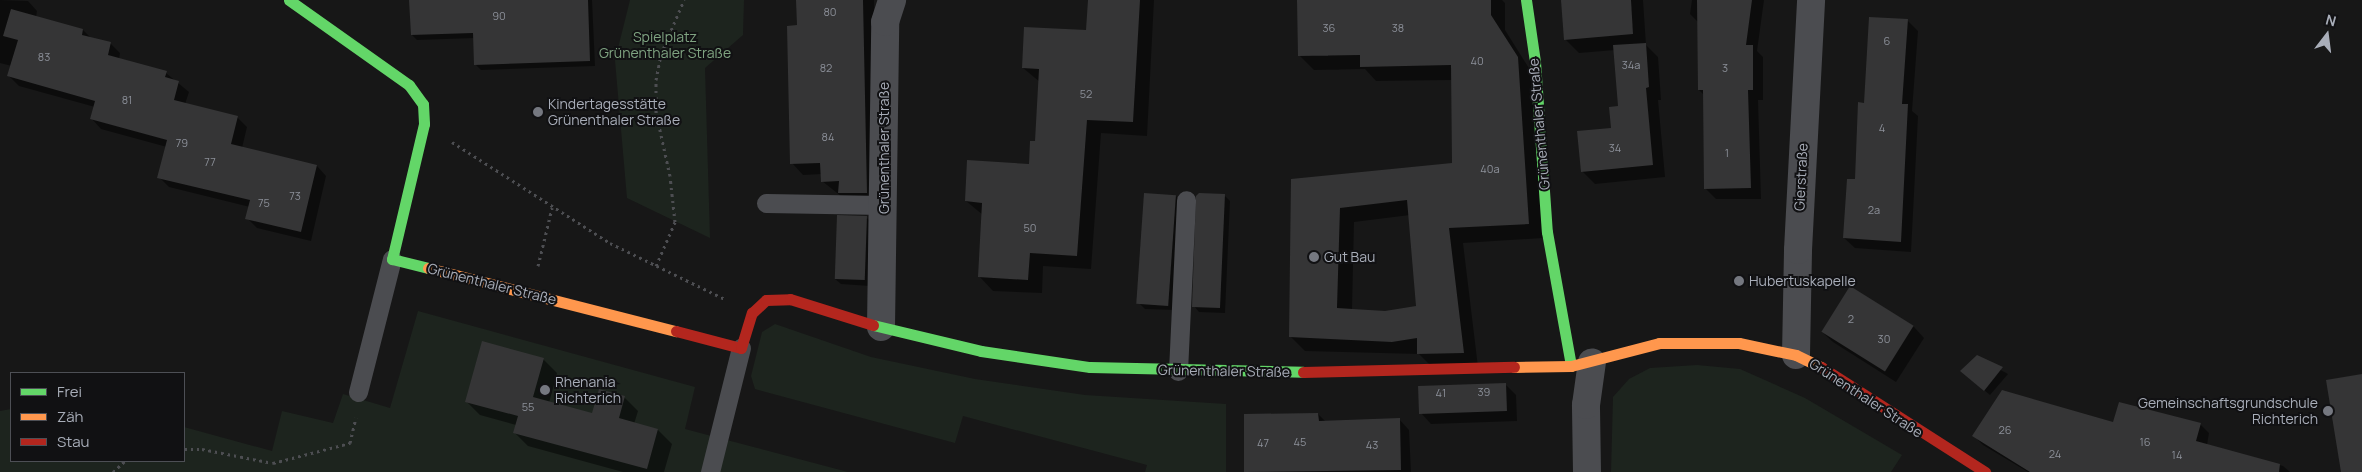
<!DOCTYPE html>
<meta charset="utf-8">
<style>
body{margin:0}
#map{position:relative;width:2362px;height:472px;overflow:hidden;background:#171717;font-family:Manrope,sans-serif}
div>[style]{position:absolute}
.green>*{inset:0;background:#1d241e}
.shadow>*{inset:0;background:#0007}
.building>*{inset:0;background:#353536;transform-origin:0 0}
.path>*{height:3px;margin-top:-1.5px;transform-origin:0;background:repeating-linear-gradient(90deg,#4d4e52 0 2.5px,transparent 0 6.5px)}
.lane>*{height:19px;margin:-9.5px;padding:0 9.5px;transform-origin:9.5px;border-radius:9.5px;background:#4b4c50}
.street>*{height:28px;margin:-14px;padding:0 14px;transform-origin:14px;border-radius:14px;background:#4b4c50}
.fast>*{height:11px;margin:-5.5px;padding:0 5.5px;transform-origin:5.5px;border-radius:5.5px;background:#63d668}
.slow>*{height:11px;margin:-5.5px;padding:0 5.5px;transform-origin:5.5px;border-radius:5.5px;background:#ff974d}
.jam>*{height:11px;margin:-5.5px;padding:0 5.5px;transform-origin:5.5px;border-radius:5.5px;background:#b3261e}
.dots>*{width:14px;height:14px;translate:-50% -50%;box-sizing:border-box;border:2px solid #111113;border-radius:50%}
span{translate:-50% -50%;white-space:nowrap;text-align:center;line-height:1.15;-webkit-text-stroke:4px #111113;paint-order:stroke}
.number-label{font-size:11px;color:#8b8f98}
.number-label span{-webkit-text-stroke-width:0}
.park-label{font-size:14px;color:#7fa381}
.poi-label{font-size:14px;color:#a8adb8}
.left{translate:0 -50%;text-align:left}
.right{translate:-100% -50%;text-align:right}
.street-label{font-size:14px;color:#a8adb8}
.legend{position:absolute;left:10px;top:372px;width:175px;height:90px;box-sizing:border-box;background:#111113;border:1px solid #4d4f55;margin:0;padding:6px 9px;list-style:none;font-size:15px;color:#a8adb8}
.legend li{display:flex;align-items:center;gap:10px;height:25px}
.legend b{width:25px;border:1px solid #4d4f55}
.north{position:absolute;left:2302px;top:10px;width:50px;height:50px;-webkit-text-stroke:4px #111113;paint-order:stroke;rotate:15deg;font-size:14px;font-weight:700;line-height:20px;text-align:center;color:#a8adb8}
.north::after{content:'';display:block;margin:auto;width:18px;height:22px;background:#a8adb8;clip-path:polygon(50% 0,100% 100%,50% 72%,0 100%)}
</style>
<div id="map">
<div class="green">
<div style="clip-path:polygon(630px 0,744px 0,743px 35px,705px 68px,710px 238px,627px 198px,615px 60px)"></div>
<div style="clip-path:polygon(418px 311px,695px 387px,685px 429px,848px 472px,0 472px,0 411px,11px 409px,11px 461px,184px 461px,184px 427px,272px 451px,282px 411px,333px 423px,343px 394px,390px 408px)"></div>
<div style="clip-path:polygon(775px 324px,871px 357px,975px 379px,1085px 395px,1226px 404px,1226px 472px,1145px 472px,1147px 465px,963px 416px,955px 443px,755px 389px,751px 376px,762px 332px)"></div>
<div style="clip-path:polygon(1697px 365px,1740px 369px,1805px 398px,1902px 455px,1891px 472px,1611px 472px,1613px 397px,1629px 379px,1650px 368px)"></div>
</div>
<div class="shadow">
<div style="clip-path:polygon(0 0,28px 1px,37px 11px,36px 17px,83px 30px,91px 38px,111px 44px,120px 53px,119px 59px,166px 73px,189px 92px,185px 104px,237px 117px,247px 127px,242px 148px,317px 166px,326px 176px,311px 241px,257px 228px,247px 218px,250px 207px,169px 187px,159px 177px,167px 147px,101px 129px,92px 119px,95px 107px,19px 86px,9px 76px,12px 66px,0 63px)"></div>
<div style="clip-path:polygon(411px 0,592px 0,595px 66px,481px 70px,476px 65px,475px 38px,417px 40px,412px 35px)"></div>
<div style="clip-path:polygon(798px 0,874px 0,878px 205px,851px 204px,822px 181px,822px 174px,803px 175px,792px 163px)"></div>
<div style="clip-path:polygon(1089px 0,1154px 0,1147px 136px,1101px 133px,1091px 269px,1043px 266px,1042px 293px,993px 291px,979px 276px,983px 215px,966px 201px,1030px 165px,1037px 143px,1040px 82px,1023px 68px,1088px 31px)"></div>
<div style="clip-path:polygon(evenodd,1298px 0,1502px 0,1505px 3px,1505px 30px,1532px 73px,1543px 238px,1463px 243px,1478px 367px,1433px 368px,1419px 354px,1305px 351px,1290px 336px,1293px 180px,1454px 164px,1452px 80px,1376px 81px,1365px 69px,1314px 70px,1299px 55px,1298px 0,1410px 215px,1418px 308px,1385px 313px,1352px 310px,1354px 222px,1410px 215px)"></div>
<div style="clip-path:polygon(1562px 0,1643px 0,1646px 45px,1658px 57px,1661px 100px,1658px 100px,1665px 177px,1595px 184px,1582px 171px,1612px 129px,1620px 107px,1615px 50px,1579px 53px,1565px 39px)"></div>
<div style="clip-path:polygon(1692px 0,1764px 0,1757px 51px,1763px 57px,1763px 100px,1758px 100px,1761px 199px,1716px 199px,1706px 189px,1704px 95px,1699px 90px,1699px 23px,1690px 14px)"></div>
<div style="clip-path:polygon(1907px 20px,1918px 31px,1912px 111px,1918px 116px,1911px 252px,1855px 248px,1844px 238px,1856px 181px,1865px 104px)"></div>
<div style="clip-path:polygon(1224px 195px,1230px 201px,1225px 313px,1199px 312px,1194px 306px)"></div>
<div style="clip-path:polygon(1176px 196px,1181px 202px,1175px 310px,1145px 309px,1140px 304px)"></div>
<div style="clip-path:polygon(866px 217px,872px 223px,870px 286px,841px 284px,835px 279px)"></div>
<div style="clip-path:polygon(1850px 287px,1914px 327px,1924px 338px,1896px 382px,1833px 342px,1822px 332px)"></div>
<div style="clip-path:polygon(1977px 357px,2008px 374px,1990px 395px,1967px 376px)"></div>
<div style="clip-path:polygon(543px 359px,557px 373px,549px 403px,593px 415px,624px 397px,638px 411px,634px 424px,658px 430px,672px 444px,664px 472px,623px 472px,528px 446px,514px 432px,516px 425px,480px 415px,466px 401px)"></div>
<div style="clip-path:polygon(1506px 385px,1516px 395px,1517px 421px,1431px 424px,1421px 413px)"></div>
<div style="clip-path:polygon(1318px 414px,1326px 422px,1399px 419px,1409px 430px,1411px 472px,1245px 472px,1245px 415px)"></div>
<div style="clip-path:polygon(2114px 424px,2200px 424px,2209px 433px,2207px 445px,2214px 472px,2028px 472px,1983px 445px,1974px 436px)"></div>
<div style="clip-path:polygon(2241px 454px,2283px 466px,2290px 472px,2238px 472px)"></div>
</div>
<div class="building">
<div style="clip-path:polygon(409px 0,588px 0,590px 61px,474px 65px,473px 33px,411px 35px)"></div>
<div style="clip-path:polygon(796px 0,863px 0,867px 193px,838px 193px,839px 181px,821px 182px,820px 163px,790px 164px,787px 26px,797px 25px)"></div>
<div style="clip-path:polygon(1088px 0,1140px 0,1133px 122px,1087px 120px,1077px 256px,1030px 253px,1028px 280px,978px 277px,982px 203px,965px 201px,967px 160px,1029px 164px,1030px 141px,1035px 141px,1039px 69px,1022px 68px,1024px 27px,1086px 30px)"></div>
<div style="clip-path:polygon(evenodd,1297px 0,1491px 0,1491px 15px,1518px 57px,1529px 224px,1449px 228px,1464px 353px,1417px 354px,1417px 338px,1392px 342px,1289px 337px,1291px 179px,1452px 163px,1451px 65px,1360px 67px,1360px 55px,1298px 56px,1297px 0,1407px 200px,1416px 306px,1385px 311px,1337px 308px,1340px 208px,1407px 200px)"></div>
<div style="clip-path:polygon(1561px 0,1631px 0,1633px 34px,1564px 40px)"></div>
<div style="clip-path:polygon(1697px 0,1752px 0,1746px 45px,1753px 45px,1753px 90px,1748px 90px,1751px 188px,1704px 189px,1703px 90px,1698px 90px)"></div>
<div style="clip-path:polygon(11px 9px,83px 29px,82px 35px,111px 42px,108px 55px,167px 71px,165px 77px,179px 81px,174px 100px,238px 116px,231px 144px,317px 165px,301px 232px,245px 219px,250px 200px,157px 178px,167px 140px,90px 119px,95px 101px,7px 76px,18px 40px,3px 36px)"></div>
<div style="clip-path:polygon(1869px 17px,1908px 19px,1902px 104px,1908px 104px,1901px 242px,1843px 238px,1847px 179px,1855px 179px,1858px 102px,1864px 103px)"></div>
<div style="clip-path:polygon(1646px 43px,1649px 87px,1646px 88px,1653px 165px,1581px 172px,1577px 131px,1611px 128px,1609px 107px,1618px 106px,1613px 45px)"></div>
<div style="left:1144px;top:193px;width:32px;height:111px;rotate:4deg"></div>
<div style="clip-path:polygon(1199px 193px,1225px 194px,1220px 308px,1192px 307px,1196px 196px)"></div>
<div style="left:837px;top:215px;width:30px;height:64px;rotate:2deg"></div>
<div style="left:1850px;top:286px;width:75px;height:54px;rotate:32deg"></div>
<div style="clip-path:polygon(482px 341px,544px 358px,533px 397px,592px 413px,599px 389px,625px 396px,619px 418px,658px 429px,647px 469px,513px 433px,518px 416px,465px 402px)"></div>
<div style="clip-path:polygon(1977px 355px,2003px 367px,1984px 391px,1960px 371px)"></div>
<div style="clip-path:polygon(2362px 374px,2362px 472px,2341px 472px,2326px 380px)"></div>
<div style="left:1506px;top:383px;width:28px;height:88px;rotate:88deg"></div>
<div style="clip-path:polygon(2002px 390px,2113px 422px,2119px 402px,2201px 423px,2196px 441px,2280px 464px,2279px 472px,2030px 472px,1972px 436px)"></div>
<div style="clip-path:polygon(1318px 413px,1319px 421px,1400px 418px,1401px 470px,1244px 472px,1244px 414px)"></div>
</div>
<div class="path">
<div style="left:452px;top:142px;width:188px;rotate:32.6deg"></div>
<div style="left:610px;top:243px;width:128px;rotate:26deg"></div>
<div style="left:538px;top:266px;width:60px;rotate:-76.4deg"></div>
<div style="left:656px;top:266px;width:48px;rotate:-66.6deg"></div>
<div style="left:675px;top:222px;width:46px;rotate:-96.2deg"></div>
<div style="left:670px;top:176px;width:66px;rotate:-102.3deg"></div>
<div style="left:656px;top:112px;width:32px;rotate:-90deg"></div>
<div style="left:656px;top:80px;width:26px;rotate:-79deg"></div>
<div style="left:661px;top:54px;width:59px;rotate:-66.9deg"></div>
<div style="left:184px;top:449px;width:18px"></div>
<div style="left:202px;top:449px;width:72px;rotate:11.2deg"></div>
<div style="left:273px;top:463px;width:80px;rotate:-14.6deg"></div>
<div style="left:350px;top:443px;width:26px;rotate:-77deg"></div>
<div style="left:113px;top:472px;width:16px;rotate:-43deg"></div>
</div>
<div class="lane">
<div style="left:766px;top:203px;width:117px;rotate:1deg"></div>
<div style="left:1178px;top:371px;width:171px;rotate:-87.3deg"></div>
<div style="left:358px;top:392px;width:137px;rotate:-75.7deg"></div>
<div style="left:710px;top:472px;width:128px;rotate:-76deg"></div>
</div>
<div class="street">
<div style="left:881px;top:327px;width:305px;rotate:-89.2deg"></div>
<div style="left:885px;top:22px;width:23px;rotate:-72deg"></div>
<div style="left:1796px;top:355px;width:105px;rotate:-88.9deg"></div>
<div style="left:1798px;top:250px;width:250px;rotate:-87deg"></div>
<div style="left:1587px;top:472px;width:67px;rotate:-90.9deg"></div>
<div style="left:1586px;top:405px;width:43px;rotate:-82.1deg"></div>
</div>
<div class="fast">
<div style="left:289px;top:0;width:147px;rotate:35.3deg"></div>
<div style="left:409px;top:85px;width:24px;rotate:54deg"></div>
<div style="left:423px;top:104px;width:20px;rotate:87deg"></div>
<div style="left:424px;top:124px;width:139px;rotate:103.3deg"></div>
<div style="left:392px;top:259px;width:37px;rotate:14deg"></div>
<div style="left:1526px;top:0;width:63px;rotate:81.7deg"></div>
<div style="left:1535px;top:62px;width:170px;rotate:86deg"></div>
<div style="left:1547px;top:232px;width:136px;rotate:79.8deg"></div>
<div style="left:873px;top:325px;width:111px;rotate:13.5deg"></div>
<div style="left:981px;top:351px;width:110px;rotate:8.4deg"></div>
<div style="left:1090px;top:367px;width:213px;rotate:1.3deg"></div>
</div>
<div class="slow">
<div style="left:428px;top:268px;width:256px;rotate:14.3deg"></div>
<div style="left:1514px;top:367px;width:57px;rotate:-1deg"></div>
<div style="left:1571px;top:366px;width:91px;rotate:-14.6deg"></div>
<div style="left:1659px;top:343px;width:80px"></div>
<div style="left:1739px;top:343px;width:58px;rotate:11.9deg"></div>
<div style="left:1796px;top:355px;width:28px;rotate:26deg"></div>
</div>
<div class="jam">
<div style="left:676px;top:331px;width:67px;rotate:14.7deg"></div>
<div style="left:741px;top:348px;width:37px;rotate:-73deg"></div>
<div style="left:752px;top:313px;width:19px;rotate:-43deg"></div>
<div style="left:766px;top:300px;width:24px;rotate:-2deg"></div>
<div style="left:790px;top:299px;width:87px;rotate:17.4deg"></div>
<div style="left:1821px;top:367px;width:195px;rotate:32.6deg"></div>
<div style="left:1303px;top:372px;width:211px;rotate:-1.4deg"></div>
</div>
<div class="dots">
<div style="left:538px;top:112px;background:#757880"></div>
<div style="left:1314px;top:257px;background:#757880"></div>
<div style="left:1739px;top:281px;background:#757880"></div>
<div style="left:545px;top:390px;background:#757880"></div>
<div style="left:2328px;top:411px;background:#757880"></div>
</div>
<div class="number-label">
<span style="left:830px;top:12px">80</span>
<span style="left:499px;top:16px">90</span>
<span style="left:1329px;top:28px">36</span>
<span style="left:1398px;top:28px">38</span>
<span style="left:1887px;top:41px">6</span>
<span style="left:44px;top:57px">83</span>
<span style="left:1477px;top:61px">40</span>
<span style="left:1631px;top:65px">34a</span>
<span style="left:826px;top:68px">82</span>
<span style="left:1725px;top:68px">3</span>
<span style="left:1086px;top:94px">52</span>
<span style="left:127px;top:100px">81</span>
<span style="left:1882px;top:128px">4</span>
<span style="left:828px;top:137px">84</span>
<span style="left:182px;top:143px">79</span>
<span style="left:1615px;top:148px">34</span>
<span style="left:1727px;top:153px">1</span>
<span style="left:210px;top:162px">77</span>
<span style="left:1490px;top:169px">40a</span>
<span style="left:295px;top:196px">73</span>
<span style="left:264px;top:203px">75</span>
<span style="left:1874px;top:210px">2a</span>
<span style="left:1030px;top:228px">50</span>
<span style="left:1851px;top:319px">2</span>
<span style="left:1884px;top:339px">30</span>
<span style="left:1484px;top:392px">39</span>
<span style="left:1441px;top:393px">41</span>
<span style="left:528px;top:407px">55</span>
<span style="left:2005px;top:430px">26</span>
<span style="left:1300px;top:442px">45</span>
<span style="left:2145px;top:442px">16</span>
<span style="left:1263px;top:443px">47</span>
<span style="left:1372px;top:445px">43</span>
<span style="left:2055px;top:454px">24</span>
<span style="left:2177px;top:455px">14</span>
</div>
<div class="park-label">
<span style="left:665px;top:45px">Spielplatz<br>Grünenthaler Straße</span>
</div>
<div class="poi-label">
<span class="left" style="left:548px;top:112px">Kindertagesstätte<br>Grünenthaler Straße</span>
<span class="left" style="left:1324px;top:257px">Gut Bau</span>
<span class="left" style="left:1749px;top:281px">Hubertuskapelle</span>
<span class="left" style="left:555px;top:390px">Rhenania<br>Richterich</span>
<span class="right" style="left:2318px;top:411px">Gemeinschaftsgrundschule<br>Richterich</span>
</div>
<div class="street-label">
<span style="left:1539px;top:124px;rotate:-95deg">Grünenthaler Straße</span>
<span style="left:884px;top:148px;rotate:-90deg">Grünenthaler Straße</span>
<span style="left:1801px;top:177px;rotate:-87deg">Gierstraße</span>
<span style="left:492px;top:284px;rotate:14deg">Grünenthaler Straße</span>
<span style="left:1224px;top:371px;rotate:1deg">Grünenthaler Straße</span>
<span style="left:1866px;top:398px;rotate:33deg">Grünenthaler Straße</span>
</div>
<ul class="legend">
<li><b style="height:6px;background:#63d668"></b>Frei</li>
<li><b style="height:6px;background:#ff974d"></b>Zäh</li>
<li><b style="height:6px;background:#b3261e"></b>Stau</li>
</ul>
<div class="north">N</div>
</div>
